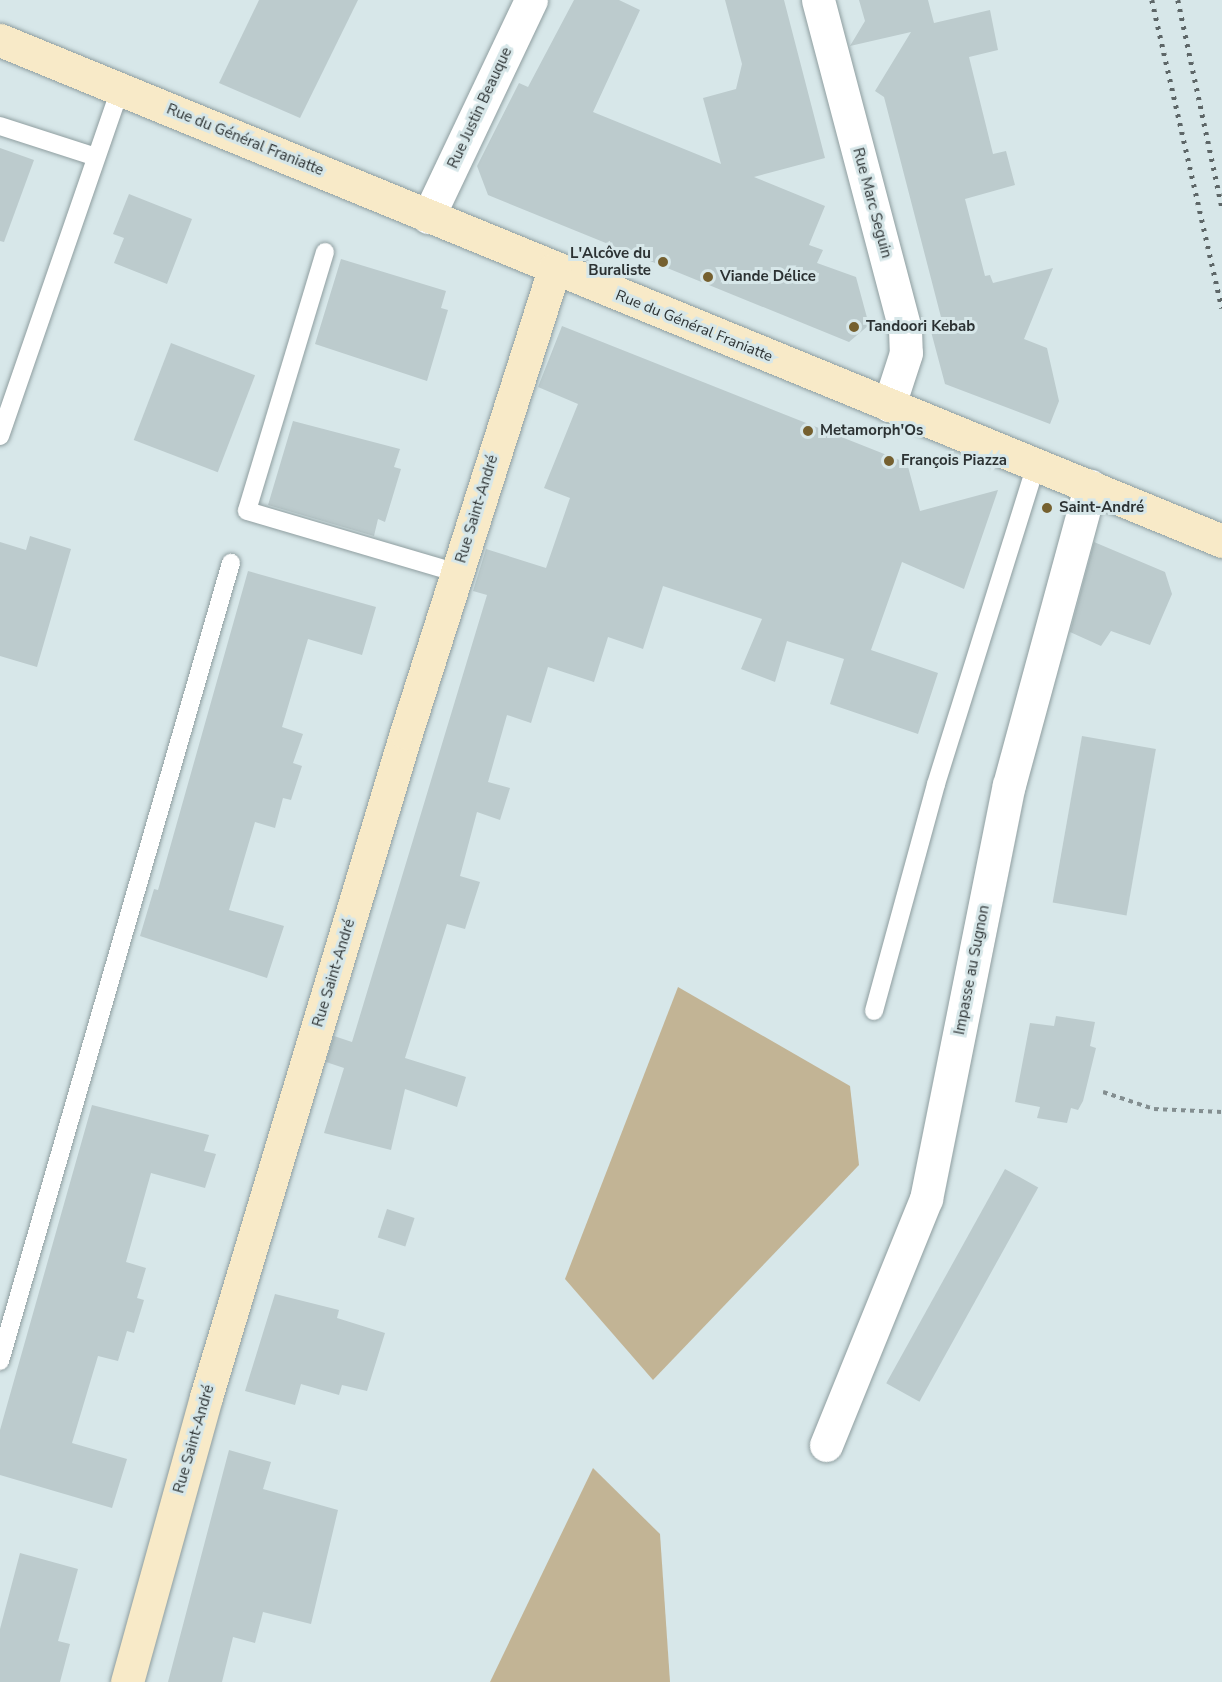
<!DOCTYPE html>
<meta charset="utf-8">
<style>
body{margin:0}
#map{position:relative;width:1222px;height:1682px;overflow:hidden;background:#d7e7e9;font-family:"Nunito Sans",sans-serif}
div>[style]{position:absolute}
.green>*{inset:0;background:#c2b495}
.building>*{inset:0;background:#bccbcd;transform-origin:0 0}
.path>*{height:4px;margin-top:-2px;transform-origin:0;background:repeating-linear-gradient(90deg,#838e90 0 4.5px,transparent 0 9px)}
.roads{filter:drop-shadow(0 0 2px #8f9ea0) drop-shadow(0 0 2px #8f9ea0)}
.lane>*{height:18px;margin:-9px;padding:0 9px;transform-origin:9px;border-radius:9px;background:#fff}
.street>*{height:33px;margin:-16.5px;padding:0 16.5px;transform-origin:16.5px;border-radius:16.5px;background:#fff}
.secondary>*{height:33px;margin:-16.5px;padding:0 16.5px;transform-origin:16.5px;border-radius:16.5px;background:#f8eac8}
.rail>*{height:4.5px;margin-top:-2.25px;transform-origin:0;background:repeating-linear-gradient(90deg,#5d6667 0 3px,transparent 0 9px)}
.dots>*{width:16px;height:16px;translate:-50% -50%;box-sizing:border-box;border:3px solid #d7e7e9;border-radius:50%}
span{translate:-50% -50%;white-space:nowrap;text-align:center;line-height:1.15;-webkit-text-stroke:6px #d7e7e9;paint-order:stroke}
.street-label{font-size:15px;color:#2c3233}
.poi-label{font-size:15px;color:#2c3233;font-weight:700}
.right{translate:-100% -50%;text-align:right}
.left{translate:0 -50%;text-align:left}
</style>
<div id="map">
<div class="green">
<div style="clip-path:polygon(678px 987px,850px 1086px,859px 1165px,653px 1380px,565px 1279px)"></div>
<div style="clip-path:polygon(593px 1468px,660px 1534px,670px 1682px,490px 1682px)"></div>
</div>
<div class="building">
<div style="clip-path:polygon(259px 0,358px 0,300px 118px,219px 83px)"></div>
<div style="clip-path:polygon(574px 0,619px 0,640px 10px,593px 112px,721px 164px,703px 98px,736px 89px,742px 64px,725px 0,784px 0,825px 158px,754px 177px,825px 206px,809px 245px,823px 250px,817px 263px,856px 277px,869px 325px,849px 342px,488px 195px,477px 166px,519px 83px,528px 87px)"></div>
<div style="clip-path:polygon(859px 0,928px 0,934px 23px,990px 10px,998px 50px,969px 57px,993px 154px,1006px 151px,1015px 185px,965px 199px,985px 276px,990px 275px,993px 283px,1053px 268px,1024px 339px,1047px 348px,1059px 401px,1050px 424px,945px 384px,929px 324px,942px 321px,884px 97px,875px 91px,911px 32px,850px 46px,865px 21px)"></div>
<div style="clip-path:polygon(0 148px,34px 160px,4px 242px,0 241px)"></div>
<div style="clip-path:polygon(129px 194px,192px 219px,167px 284px,114px 263px,124px 238px,113px 234px)"></div>
<div style="clip-path:polygon(341px 259px,446px 291px,441px 308px,448px 310px,427px 381px,315px 344px)"></div>
<div style="clip-path:polygon(562px 326px,907px 463px,920px 511px,998px 490px,964px 589px,902px 562px,871px 650px,938px 673px,918px 734px,830px 704px,844px 659px,787px 641px,775px 682px,741px 669px,762px 619px,663px 586px,643px 649px,608px 637px,594px 682px,548px 667px,531px 723px,507px 715px,488px 782px,510px 788px,500px 820px,477px 812px,460px 876px,480px 882px,465px 929px,447px 924px,405px 1058px,466px 1077px,457px 1107px,405px 1089px,391px 1150px,324px 1133px,344px 1068px,326px 1062px,334px 1036px,352px 1042px,487px 595px,473px 591px,486px 549px,546px 568px,570px 498px,544px 488px,578px 404px,538px 387px)"></div>
<div style="left:171px;top:343px;width:90px;height:104px;rotate:21deg"></div>
<div style="clip-path:polygon(293px 421px,400px 449px,394px 467px,401px 469px,385px 522px,378px 519px,374px 536px,268px 505px)"></div>
<div style="clip-path:polygon(30px 536px,71px 549px,37px 667px,0 656px,0 542px,26px 550px)"></div>
<div style="clip-path:polygon(1094px 542px,1165px 572px,1172px 594px,1150px 645px,1111px 631px,1101px 646px,1070px 632px)"></div>
<div style="clip-path:polygon(248px 571px,376px 607px,362px 655px,308px 639px,282px 727px,303px 734px,293px 763px,302px 766px,291px 800px,283px 798px,275px 828px,255px 822px,229px 910px,284px 926px,267px 978px,140px 936px,154px 889px,158px 890px)"></div>
<div style="left:1082px;top:736px;width:75px;height:169px;rotate:10deg"></div>
<div style="clip-path:polygon(1056px 1016px,1095px 1022px,1090px 1046px,1096px 1048px,1083px 1101px,1078px 1110px,1071px 1108px,1067px 1123px,1037px 1118px,1040px 1107px,1015px 1102px,1030px 1023px,1054px 1026px)"></div>
<div style="clip-path:polygon(92px 1105px,209px 1135px,204px 1151px,216px 1154px,205px 1188px,151px 1173px,126px 1262px,146px 1268px,137px 1298px,144px 1300px,134px 1333px,127px 1331px,118px 1361px,98px 1356px,72px 1443px,127px 1459px,112px 1508px,0 1475px,0 1430px)"></div>
<div style="left:1005px;top:1169px;width:38px;height:245px;rotate:29deg"></div>
<div style="left:387px;top:1209px;width:29px;height:30px;rotate:18deg"></div>
<div style="clip-path:polygon(275px 1294px,339px 1310px,337px 1318px,385px 1333px,367px 1391px,342px 1385px,339px 1395px,301px 1384px,295px 1405px,245px 1391px)"></div>
<div style="clip-path:polygon(229px 1450px,271px 1462px,263px 1489px,338px 1510px,311px 1624px,263px 1612px,255px 1643px,233px 1637px,222px 1682px,168px 1682px)"></div>
<div style="clip-path:polygon(20px 1553px,78px 1569px,58px 1641px,70px 1644px,60px 1682px,0 1682px,0 1629px)"></div>
</div>
<div class="path">
<div style="left:1103px;top:1092px;width:54px;rotate:18.4deg"></div>
<div style="left:1154px;top:1109px;width:68px;rotate:2.5deg"></div>
</div>
<div class="roads">
<div class="lane">
<div style="left:0;top:126px;width:101px;rotate:17.9deg"></div>
<div style="left:325px;top:252px;width:270px;rotate:106.8deg"></div>
<div style="left:247px;top:511px;width:219px;rotate:16.4deg"></div>
<div style="left:0;top:436px;width:367px;rotate:-70.9deg"></div>
<div style="left:874px;top:1011px;width:235px;rotate:-74.7deg"></div>
<div style="left:936px;top:784px;width:335px;rotate:-72.6deg"></div>
<div style="left:0;top:1361px;width:831px;rotate:-73.86deg"></div>
</div>
<div class="street">
<div style="left:818px;top:0;width:340px;rotate:75.2deg"></div>
<div style="left:905px;top:329px;width:24px;rotate:88deg"></div>
<div style="left:906px;top:353px;width:55px;rotate:108.1deg"></div>
<div style="left:428px;top:217px;width:240px;rotate:-64.6deg"></div>
<div style="left:826px;top:1445px;width:266px;rotate:-67.9deg"></div>
<div style="left:926px;top:1199px;width:422px;rotate:-78.7deg"></div>
<div style="left:1009px;top:785px;width:310px;rotate:-74.8deg"></div>
</div>
<div class="secondary">
<div style="left:0;top:40px;width:1321px;rotate:22.29deg"></div>
<div style="left:127px;top:1682px;width:296px;rotate:-74.5deg"></div>
<div style="left:206px;top:1397px;width:693px;rotate:-73.24deg"></div>
<div style="left:406px;top:733px;width:487px;rotate:-72.3deg"></div>
</div>
</div>
<div class="rail">
<div style="left:1152px;top:0;width:316px;rotate:77.2deg"></div>
<div style="left:1178px;top:0;width:212px;rotate:78deg"></div>
</div>
<div class="dots">
<div style="left:663px;top:262px;background:#75602f"></div>
<div style="left:708px;top:277px;background:#75602f"></div>
<div style="left:854px;top:327px;background:#75602f"></div>
<div style="left:808px;top:431px;background:#75602f"></div>
<div style="left:889px;top:461px;background:#75602f"></div>
<div style="left:1047px;top:508px;background:#75602f"></div>
</div>
<div class="street-label">
<span style="left:480px;top:108px;rotate:-65deg">Rue Justin Beauque</span>
<span style="left:245px;top:140px;rotate:22deg">Rue du Général Franiatte</span>
<span style="left:872px;top:203px;rotate:75deg">Rue Marc Seguin</span>
<span style="left:694px;top:326px;rotate:22deg">Rue du Général Franiatte</span>
<span style="left:477px;top:509px;rotate:-73deg">Rue Saint-André</span>
<span style="left:972px;top:970px;rotate:-79deg">Impasse au Sugnon</span>
<span style="left:334px;top:973px;rotate:-73deg">Rue Saint-André</span>
<span style="left:194px;top:1439px;rotate:-74deg">Rue Saint-André</span>
</div>
<div class="poi-label">
<span class="right" style="left:651px;top:262px">L'Alcôve du<br>Buraliste</span>
<span class="left" style="left:720px;top:277px">Viande Délice</span>
<span class="left" style="left:866px;top:327px">Tandoori Kebab</span>
<span class="left" style="left:820px;top:431px">Metamorph'Os</span>
<span class="left" style="left:901px;top:461px">François Piazza</span>
<span class="left" style="left:1059px;top:508px">Saint-André</span>
</div>
</div>
